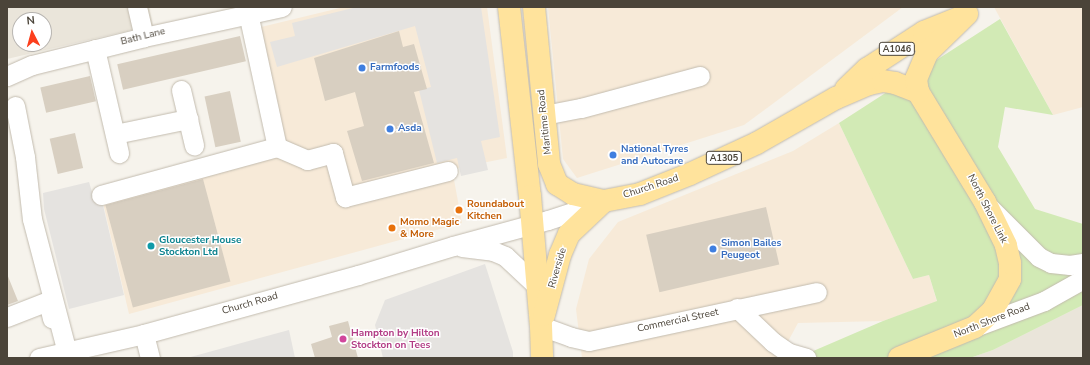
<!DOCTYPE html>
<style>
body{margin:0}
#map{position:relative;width:1090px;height:365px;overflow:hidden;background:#f6f3ec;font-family:"Nunito Sans",sans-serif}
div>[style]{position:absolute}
.residential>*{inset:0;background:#eae5da}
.commercial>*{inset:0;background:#f7ead8}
.green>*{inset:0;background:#d2eab5}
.parking>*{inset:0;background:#e5e3e0}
.building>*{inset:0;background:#d8cfc1;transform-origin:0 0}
.roads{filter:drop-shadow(0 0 1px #c2bbae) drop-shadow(0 0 1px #c2bbae)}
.minor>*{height:19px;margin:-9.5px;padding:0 9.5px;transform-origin:9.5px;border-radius:9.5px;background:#fff}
.major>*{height:22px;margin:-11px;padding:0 11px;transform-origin:11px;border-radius:11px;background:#ffe39c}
.dots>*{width:11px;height:11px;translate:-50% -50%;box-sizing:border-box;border:2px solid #fff;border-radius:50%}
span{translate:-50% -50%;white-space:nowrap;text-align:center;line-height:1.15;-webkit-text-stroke:3px #fff;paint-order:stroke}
.shield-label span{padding:1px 3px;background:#fff;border:1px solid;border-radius:3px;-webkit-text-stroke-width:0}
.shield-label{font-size:9px;color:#4b4439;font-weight:700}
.street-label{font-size:10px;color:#4b4439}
.shop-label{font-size:10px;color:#366cbe;font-weight:700}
.left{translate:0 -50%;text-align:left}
.food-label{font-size:10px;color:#c56008;font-weight:700}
.culture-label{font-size:10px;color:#0d838f;font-weight:700}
.hotel-label{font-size:10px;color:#b23c85;font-weight:700}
.frame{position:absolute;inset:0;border:8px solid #4b4439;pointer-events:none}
.north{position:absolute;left:12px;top:12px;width:40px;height:40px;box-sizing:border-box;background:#fff;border:1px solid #b7b4b0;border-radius:50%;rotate:354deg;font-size:11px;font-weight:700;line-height:16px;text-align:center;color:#4b4439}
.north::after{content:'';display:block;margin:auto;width:14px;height:18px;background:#fc3f1d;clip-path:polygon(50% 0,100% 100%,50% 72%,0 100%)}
</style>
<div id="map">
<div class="residential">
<div style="clip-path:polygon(evenodd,7px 7px,149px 7px,153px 25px,7px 59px,7px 7px,20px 20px,44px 20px,44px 44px,20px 44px,20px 20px)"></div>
<div style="clip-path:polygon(1083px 305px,1083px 358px,970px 358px,993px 350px)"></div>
</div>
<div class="commercial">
<div style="clip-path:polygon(344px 7px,487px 7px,507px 158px,452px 169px,462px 223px,129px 314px,100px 190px,284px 141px,257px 28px)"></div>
<div style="clip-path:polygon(548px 7px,903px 7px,744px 125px,577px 178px,563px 159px)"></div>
<div style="clip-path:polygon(994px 7px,1083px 7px,1083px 107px,1053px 115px)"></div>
<div style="clip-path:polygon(839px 123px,913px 279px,929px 275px,937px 302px,883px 321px,798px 323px,779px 358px,582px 358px,576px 309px,589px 259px,618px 222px,793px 151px)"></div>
</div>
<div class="green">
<div style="clip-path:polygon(1000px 19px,1053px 115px,1005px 107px,998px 147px,1035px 209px,1083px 224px,1083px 305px,993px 350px,970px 358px,797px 358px,883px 321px,937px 301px,929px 275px,913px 279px,839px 123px)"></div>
</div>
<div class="parking">
<div style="clip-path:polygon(357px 7px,481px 7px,500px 137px,481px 141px,488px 170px,461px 176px,457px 158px,437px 163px,419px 90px,431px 87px,415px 26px,277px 67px,270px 42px,295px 36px,292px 23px)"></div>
<div style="clip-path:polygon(89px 182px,95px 202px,102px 201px,124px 295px,69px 309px,44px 209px,43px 193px)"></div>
<div style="clip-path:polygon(485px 264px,513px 352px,513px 358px,383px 358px,375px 325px,385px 300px)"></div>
<div style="clip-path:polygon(289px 330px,295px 358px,187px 358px)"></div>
</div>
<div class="building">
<div style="clip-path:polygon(399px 31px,403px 47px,414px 44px,427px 89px,414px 92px,434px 163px,362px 181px,347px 131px,364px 126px,355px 92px,325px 101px,314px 58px)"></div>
<div style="left:240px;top:36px;width:26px;height:126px;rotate:77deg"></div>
<div style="left:90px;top:76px;width:26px;height:51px;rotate:77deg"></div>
<div style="left:230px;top:91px;width:52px;height:26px;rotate:78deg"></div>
<div style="left:75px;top:133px;width:36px;height:26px;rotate:77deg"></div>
<div style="left:203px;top:179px;width:106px;height:101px;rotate:75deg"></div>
<div style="left:766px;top:207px;width:59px;height:123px;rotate:77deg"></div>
<div style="clip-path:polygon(7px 274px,18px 301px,7px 305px)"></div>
<div style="clip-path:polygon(348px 321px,358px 358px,315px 358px,311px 344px,332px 337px,329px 326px)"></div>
</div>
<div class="roads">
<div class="minor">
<div style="left:137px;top:7px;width:31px;rotate:77deg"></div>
<div style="left:248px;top:13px;width:137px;rotate:77.8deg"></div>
<div style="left:95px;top:49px;width:107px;rotate:77deg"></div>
<div style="left:7px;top:76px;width:27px;rotate:-24deg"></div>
<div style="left:32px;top:65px;width:115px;rotate:-14deg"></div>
<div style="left:144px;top:37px;width:141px;rotate:-12.3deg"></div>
<div style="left:181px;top:90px;width:57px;rotate:76.7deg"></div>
<div style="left:15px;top:106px;width:52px;rotate:78.9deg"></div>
<div style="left:25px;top:157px;width:62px;rotate:83.6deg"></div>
<div style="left:32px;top:219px;width:138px;rotate:75.3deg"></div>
<div style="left:544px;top:115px;width:38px;rotate:-11deg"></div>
<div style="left:581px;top:108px;width:123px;rotate:-15.1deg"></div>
<div style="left:115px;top:134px;width:75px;rotate:-11.6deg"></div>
<div style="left:101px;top:195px;width:182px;rotate:-15.3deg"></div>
<div style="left:277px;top:147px;width:33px;rotate:23deg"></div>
<div style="left:307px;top:160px;width:27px;rotate:-15deg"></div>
<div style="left:333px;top:153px;width:46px;rotate:74.7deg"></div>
<div style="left:345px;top:197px;width:106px;rotate:-14.2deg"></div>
<div style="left:990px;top:208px;width:69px;rotate:45deg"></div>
<div style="left:1039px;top:257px;width:13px;rotate:27deg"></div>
<div style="left:1051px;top:263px;width:19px;rotate:6deg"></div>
<div style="left:1070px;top:265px;width:13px;rotate:-9deg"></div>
<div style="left:462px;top:247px;width:31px;rotate:7deg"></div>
<div style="left:493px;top:251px;width:13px;rotate:23deg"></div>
<div style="left:505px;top:256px;width:44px;rotate:43.2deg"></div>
<div style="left:737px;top:308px;width:50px;rotate:43.4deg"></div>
<div style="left:773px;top:342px;width:19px;rotate:35deg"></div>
<div style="left:789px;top:353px;width:18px;rotate:16deg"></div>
<div style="left:7px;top:317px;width:44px;rotate:-21.3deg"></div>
<div style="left:48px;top:301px;width:18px;rotate:77deg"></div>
<div style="left:541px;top:326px;width:32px;rotate:20deg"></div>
<div style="left:571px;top:337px;width:18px;rotate:13deg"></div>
<div style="left:589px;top:341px;width:233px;rotate:-12.1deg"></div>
<div style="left:977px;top:326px;width:72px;rotate:-20.5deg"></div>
<div style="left:1044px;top:301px;width:45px;rotate:-29.4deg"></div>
<div style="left:144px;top:334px;width:25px;rotate:76deg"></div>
<div style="left:39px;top:358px;width:108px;rotate:-12.9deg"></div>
<div style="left:144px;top:334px;width:222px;rotate:-15.4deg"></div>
<div style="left:358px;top:275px;width:99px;rotate:-17deg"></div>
<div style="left:453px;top:246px;width:98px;rotate:-15.3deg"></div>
<div style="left:548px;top:220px;width:58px;rotate:-18.1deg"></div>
</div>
<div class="major">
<div style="left:509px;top:7px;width:190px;rotate:83.7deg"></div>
<div style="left:530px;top:196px;width:130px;rotate:85.2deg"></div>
<div style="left:541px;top:326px;width:32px;rotate:88deg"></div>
<div style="left:534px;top:7px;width:158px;rotate:84.5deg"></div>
<div style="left:549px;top:164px;width:22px;rotate:68deg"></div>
<div style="left:557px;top:184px;width:19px;rotate:32deg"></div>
<div style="left:573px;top:194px;width:32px;rotate:13deg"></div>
<div style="left:604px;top:201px;width:37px;rotate:-11deg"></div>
<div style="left:640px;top:194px;width:54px;rotate:-21.8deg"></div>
<div style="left:690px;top:174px;width:74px;rotate:-24.8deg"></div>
<div style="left:757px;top:143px;width:91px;rotate:-29.7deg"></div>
<div style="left:836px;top:98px;width:36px;rotate:-23deg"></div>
<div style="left:869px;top:84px;width:14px;rotate:-12deg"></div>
<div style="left:883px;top:81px;width:12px;rotate:9deg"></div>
<div style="left:895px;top:83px;width:25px;rotate:21deg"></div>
<div style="left:846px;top:89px;width:29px;rotate:-44deg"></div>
<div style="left:867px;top:69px;width:68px;rotate:-33deg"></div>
<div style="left:924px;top:32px;width:37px;rotate:-22deg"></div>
<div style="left:544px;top:315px;width:62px;rotate:-75.1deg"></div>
<div style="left:560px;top:255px;width:23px;rotate:-67deg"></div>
<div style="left:569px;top:234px;width:48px;rotate:-43.3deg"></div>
<div style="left:899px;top:358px;width:82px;rotate:-22.2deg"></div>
<div style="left:975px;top:327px;width:25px;rotate:-43deg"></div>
<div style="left:993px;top:310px;width:35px;rotate:-61deg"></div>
<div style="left:1010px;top:279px;width:16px;rotate:-90deg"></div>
<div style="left:1010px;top:263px;width:18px;rotate:-103deg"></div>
<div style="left:1006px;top:245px;width:48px;rotate:-116deg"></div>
<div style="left:985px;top:202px;width:129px;rotate:-121.3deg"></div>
<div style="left:918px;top:92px;width:13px;rotate:-99deg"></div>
<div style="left:916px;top:79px;width:28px;rotate:-67deg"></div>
<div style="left:927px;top:53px;width:56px;rotate:-44.3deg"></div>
</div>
</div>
<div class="dots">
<div style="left:362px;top:68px;background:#3f7fe0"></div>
<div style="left:390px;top:129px;background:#3f7fe0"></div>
<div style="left:613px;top:155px;background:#3f7fe0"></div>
<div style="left:459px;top:210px;background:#e8710a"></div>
<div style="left:392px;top:228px;background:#e8710a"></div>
<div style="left:151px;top:246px;background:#0f9aa8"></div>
<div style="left:713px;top:249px;background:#3f7fe0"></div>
<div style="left:343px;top:339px;background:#d1479c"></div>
</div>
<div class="shield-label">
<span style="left:897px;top:49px">A1046</span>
<span style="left:724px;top:158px">A1305</span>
</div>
<div class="street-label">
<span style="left:143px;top:37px;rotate:-14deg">Bath Lane</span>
<span style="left:545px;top:122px;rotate:-96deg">Maritime Road</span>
<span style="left:651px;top:187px;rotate:-18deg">Church Road</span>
<span style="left:987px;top:209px;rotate:63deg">North Shore Link</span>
<span style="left:558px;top:268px;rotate:-74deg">Riverside</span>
<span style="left:250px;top:304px;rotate:-16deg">Church Road</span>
<span style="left:678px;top:321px;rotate:-12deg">Commercial Street</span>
<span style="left:992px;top:321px;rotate:-21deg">North Shore Road</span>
</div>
<div class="shop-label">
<span class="left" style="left:370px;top:68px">Farmfoods</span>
<span class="left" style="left:398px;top:129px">Asda</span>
<span class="left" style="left:621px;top:155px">National Tyres<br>and Autocare</span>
<span class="left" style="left:721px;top:249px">Simon Bailes<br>Peugeot</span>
</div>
<div class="food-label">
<span class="left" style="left:467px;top:210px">Roundabout<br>Kitchen</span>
<span class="left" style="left:400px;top:228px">Momo Magic<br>&amp; More</span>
</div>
<div class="culture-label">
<span class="left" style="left:159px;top:246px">Gloucester House<br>Stockton Ltd</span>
</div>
<div class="hotel-label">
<span class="left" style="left:351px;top:339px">Hampton by Hilton<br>Stockton on Tees</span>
</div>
<div class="frame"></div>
<div class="north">N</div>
</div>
